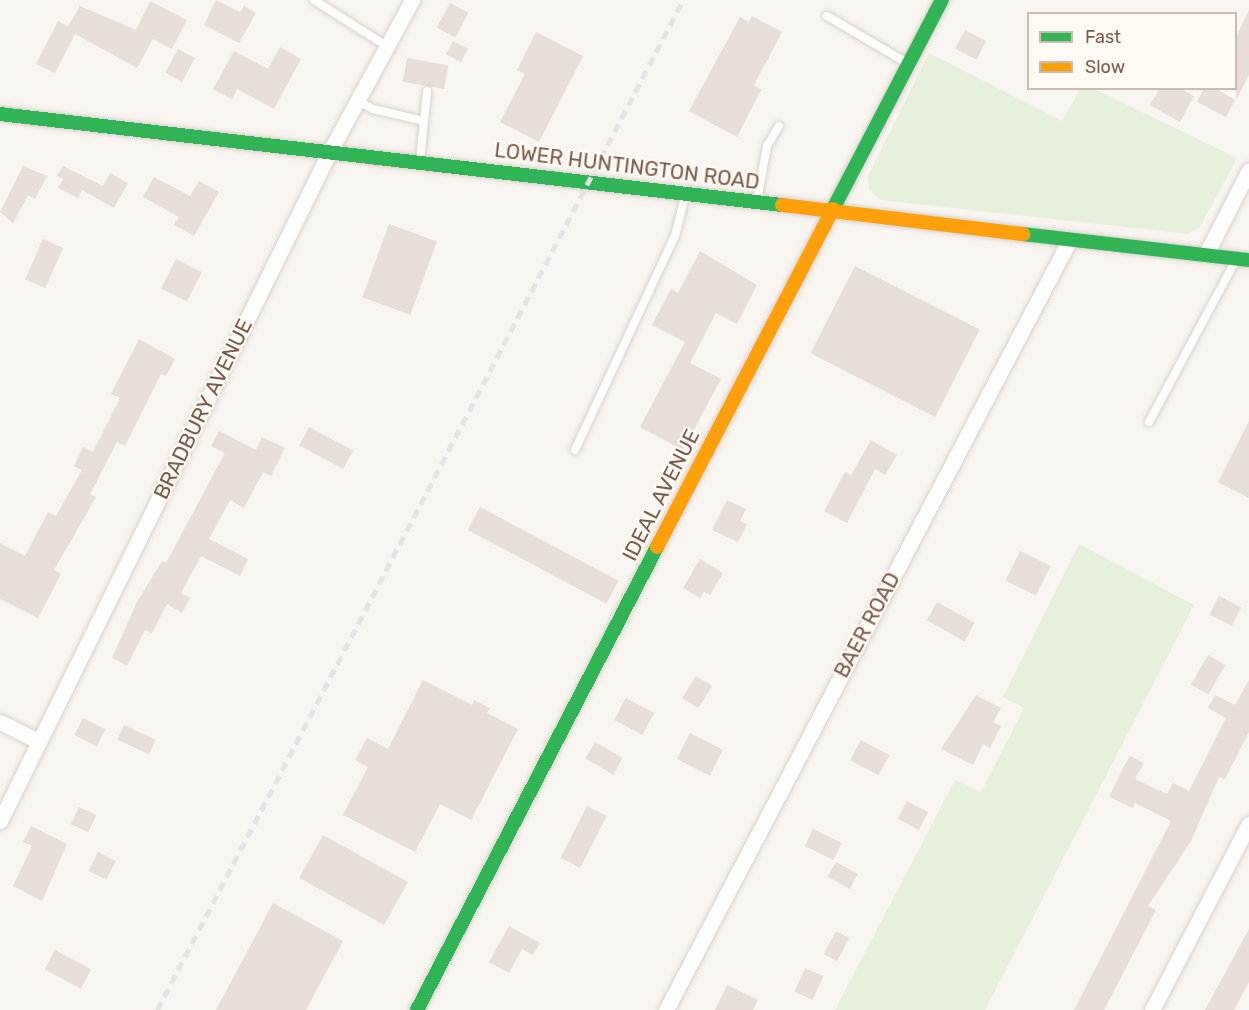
<!DOCTYPE html>
<style>
body{margin:0}
#map{position:relative;width:1249px;height:1010px;overflow:hidden;background:#f9f5f0;font-family:Rubik,sans-serif}
div>[style]{position:absolute}
.green>*{inset:0;background:#e7f0db}
.building>*{inset:0;background:#e6ded7;transform-origin:0 0}
.roads{filter:drop-shadow(0 0 2px #d7d1cb) drop-shadow(0 0 2px #d7d1cb)}
.lane>*{height:8px;margin:-4px;padding:0 4px;transform-origin:4px;border-radius:4px;background:#fefefd}
.street>*{height:15px;margin:-7.5px;padding:0 7.5px;transform-origin:7.5px;border-radius:7.5px;background:#fefefd}
.fast>*{height:14px;margin:-7px;padding:0 7px;transform-origin:7px;border-radius:7px;background:#30b455}
.slow>*{height:14px;margin:-7px;padding:0 7px;transform-origin:7px;border-radius:7px;background:#ff9f0a}
.rail>*{height:4.5px;margin-top:-2.25px;transform-origin:0;background:repeating-linear-gradient(90deg,#e6e3e7 0 9px,transparent 0 15px)}
span{translate:-50% -50%;white-space:nowrap;text-align:center;line-height:1.15;-webkit-text-stroke:4.5px #fffaf3;paint-order:stroke}
.street-label{font-size:21px;color:#7a5c4d}
.legend{position:absolute;left:1027px;top:12px;width:210px;height:78px;box-sizing:border-box;background:#fffaf3;border:2px solid #cabbb1;margin:0;padding:8px 10px;list-style:none;font-size:18px;color:#7a5c4d}
.legend li{display:flex;align-items:center;gap:12px;height:30px}
.legend b{width:30px;border:2px solid #cabbb1}
</style>
<div id="map">
<div class="green">
<div style="clip-path:polygon(929px 53px,1062px 121px,1080px 89px,1094px 89px,1237px 158px,1200px 227px,1188px 234px,881px 200px,869px 190px,868px 176px)"></div>
<div style="clip-path:polygon(1079px 544px,1194px 605px,985px 1010px,835px 1010px,955px 780px,981px 792px,1024px 708px,1003px 697px)"></div>
</div>
<div class="building">
<div style="clip-path:polygon(216px 0,240px 12px,244px 6px,256px 13px,239px 43px,204px 25px)"></div>
<div style="clip-path:polygon(150px 1px,187px 20px,172px 49px,153px 39px,137px 68px,75px 34px,55px 73px,36px 64px,58px 21px,68px 26px,80px 6px,136px 30px)"></div>
<div style="left:450px;top:3px;width:21px;height:28px;rotate:28deg"></div>
<div style="clip-path:polygon(1249px 10px,1249px 75px,1236px 100px,1236px 37px)"></div>
<div style="clip-path:polygon(752px 16px,782px 32px,754px 85px,761px 90px,737px 137px,689px 111px,740px 17px,749px 22px)"></div>
<div style="left:965px;top:30px;width:24px;height:21px;rotate:28deg"></div>
<div style="clip-path:polygon(536px 32px,583px 56px,539px 142px,500px 122px,525px 74px,517px 70px)"></div>
<div style="left:453px;top:41px;width:17px;height:15px;rotate:28deg"></div>
<div style="clip-path:polygon(280px 47px,301px 59px,274px 109px,237px 89px,232px 99px,213px 89px,234px 51px,268px 69px)"></div>
<div style="left:178px;top:49px;width:19px;height:27px;rotate:28deg"></div>
<div style="left:407px;top:58px;width:42px;height:24px;rotate:10deg"></div>
<div style="clip-path:polygon(1160px 88px,1180px 88px,1194px 96px,1180px 122px,1150px 105px)"></div>
<div style="clip-path:polygon(1204px 88px,1215px 88px,1235px 100px,1226px 117px,1197px 102px)"></div>
<div style="clip-path:polygon(23px 166px,47px 176px,35px 199px,28px 195px,13px 223px,0 212px)"></div>
<div style="clip-path:polygon(63px 166px,103px 186px,110px 173px,128px 183px,114px 208px,82px 190px,78px 198px,58px 188px,63px 179px,57px 176px)"></div>
<div style="clip-path:polygon(154px 177px,190px 196px,199px 181px,219px 192px,194px 236px,174px 225px,179px 217px,143px 197px)"></div>
<div style="left:389px;top:224px;width:51px;height:78px;rotate:20deg"></div>
<div style="left:43px;top:239px;width:22px;height:44px;rotate:24deg"></div>
<div style="clip-path:polygon(700px 251px,757px 285px,737px 324px,716px 313px,690px 363px,721px 379px,683px 450px,640px 427px,685px 342px,652px 325px,671px 289px,678px 293px)"></div>
<div style="left:176px;top:259px;width:29px;height:33px;rotate:27deg"></div>
<div style="left:855px;top:266px;width:140px;height:98px;rotate:27deg"></div>
<div style="clip-path:polygon(139px 339px,175px 359px,166px 376px,161px 374px,125px 446px,117px 442px,90px 494px,96px 497px,54px 570px,61px 574px,38px 618px,0 599px,0 543px,25px 556px,48px 512px,56px 516px,82px 470px,74px 466px,83px 447px,93px 452px,120px 398px,111px 394px)"></div>
<div style="clip-path:polygon(1249px 421px,1249px 498px,1218px 482px)"></div>
<div style="left:309px;top:427px;width:50px;height:21px;rotate:28deg"></div>
<div style="clip-path:polygon(219px 431px,256px 450px,262px 437px,285px 448px,271px 476px,263px 472px,244px 508px,230px 500px,209px 539px,248px 559px,240px 576px,201px 556px,181px 593px,190px 598px,182px 613px,167px 604px,152px 633px,145px 630px,127px 666px,112px 658px,137px 602px,162px 561px,166px 563px,225px 453px,211px 446px)"></div>
<div style="clip-path:polygon(871px 440px,897px 455px,885px 475px,875px 469px,847px 523px,824px 511px,845px 472px,851px 475px)"></div>
<div style="clip-path:polygon(727px 500px,746px 509px,740px 521px,747px 524px,738px 542px,712px 530px)"></div>
<div style="left:480px;top:507px;width:157px;height:26px;rotate:28deg"></div>
<div style="left:1020px;top:551px;width:34px;height:33px;rotate:26deg"></div>
<div style="clip-path:polygon(700px 559px,723px 573px,710px 595px,704px 592px,700px 598px,683px 588px)"></div>
<div style="left:1219px;top:596px;width:25px;height:21px;rotate:27deg"></div>
<div style="left:937px;top:602px;width:43px;height:21px;rotate:29deg"></div>
<div style="left:1208px;top:655px;width:20px;height:34px;rotate:30deg"></div>
<div style="left:696px;top:676px;width:19px;height:26px;rotate:32deg"></div>
<div style="clip-path:polygon(423px 680px,472px 705px,474px 700px,490px 708px,487px 713px,518px 729px,471px 820px,440px 804px,415px 852px,343px 815px,368px 767px,355px 760px,367px 738px,388px 749px)"></div>
<div style="clip-path:polygon(1249px 680px,1249px 732px,1225px 779px,1219px 777px,1191px 841px,1148px 906px,1156px 910px,1104px 1010px,1074px 1010px,1171px 821px,1135px 803px,1133px 808px,1109px 797px,1122px 770px,1130px 756px,1144px 763px,1135px 779px,1167px 794px,1173px 783px,1189px 791px,1226px 718px,1208px 708px,1215px 695px,1235px 705px)"></div>
<div style="clip-path:polygon(976px 695px,1001px 708px,993px 722px,1001px 726px,990px 748px,983px 744px,973px 765px,941px 749px)"></div>
<div style="left:626px;top:698px;width:32px;height:25px;rotate:28deg"></div>
<div style="left:83px;top:718px;width:25px;height:19px;rotate:27deg"></div>
<div style="left:124px;top:725px;width:35px;height:16px;rotate:25deg"></div>
<div style="left:690px;top:733px;width:37px;height:29px;rotate:27deg"></div>
<div style="left:861px;top:740px;width:32px;height:23px;rotate:28deg"></div>
<div style="left:595px;top:742px;width:32px;height:19px;rotate:30deg"></div>
<div style="left:907px;top:801px;width:24px;height:20px;rotate:28deg"></div>
<div style="left:587px;top:806px;width:22px;height:58px;rotate:27deg"></div>
<div style="left:79px;top:807px;width:19px;height:19px;rotate:25deg"></div>
<div style="clip-path:polygon(31px 826px,67px 844px,42px 901px,13px 886px,32px 846px,23px 842px)"></div>
<div style="left:813px;top:829px;width:32px;height:19px;rotate:26deg"></div>
<div style="left:323px;top:835px;width:97px;height:49px;rotate:29deg"></div>
<div style="left:98px;top:852px;width:20px;height:21px;rotate:27deg"></div>
<div style="left:836px;top:862px;width:25px;height:17px;rotate:29deg"></div>
<div style="clip-path:polygon(273px 903px,343px 941px,306px 1010px,216px 1010px)"></div>
<div style="clip-path:polygon(509px 926px,540px 943px,533px 955px,522px 949px,509px 973px,489px 962px)"></div>
<div style="clip-path:polygon(1249px 929px,1249px 982px,1234px 1010px,1205px 1010px)"></div>
<div style="left:836px;top:931px;width:15px;height:26px;rotate:28deg"></div>
<div style="left:55px;top:950px;width:41px;height:22px;rotate:28deg"></div>
<div style="left:805px;top:968px;width:20px;height:26px;rotate:24deg"></div>
<div style="clip-path:polygon(727px 985px,758px 1000px,753px 1010px,715px 1010px)"></div>
</div>
<div class="roads">
<div class="lane">
<div style="left:314px;top:0;width:88px;rotate:32.4deg"></div>
<div style="left:827px;top:16px;width:93px;rotate:30.4deg"></div>
<div style="left:358px;top:101px;width:17px;rotate:28deg"></div>
<div style="left:373px;top:109px;width:52px;rotate:13.2deg"></div>
<div style="left:424px;top:121px;width:40px;rotate:95.7deg"></div>
<div style="left:424px;top:121px;width:30px;rotate:-84deg"></div>
<div style="left:757px;top:201px;width:56px;rotate:-79.7deg"></div>
<div style="left:767px;top:146px;width:23px;rotate:-59deg"></div>
<div style="left:1149px;top:422px;width:184px;rotate:-61.8deg"></div>
<div style="left:575px;top:450px;width:236px;rotate:-65deg"></div>
<div style="left:675px;top:236px;width:40px;rotate:-75.6deg"></div>
</div>
<div class="street">
<div style="left:1206px;top:254px;width:94px;rotate:-62.9deg"></div>
<div style="left:0;top:722px;width:42px;rotate:26.6deg"></div>
<div style="left:0;top:821px;width:747px;rotate:-63.78deg"></div>
<div style="left:330px;top:151px;width:172px;rotate:-61.5deg"></div>
<div style="left:666px;top:1010px;width:868px;rotate:-62.34deg"></div>
<div style="left:1152px;top:1010px;width:210px;rotate:-62.5deg"></div>
</div>
<div class="fast">
<div style="left:0;top:114px;width:787px;rotate:6.64deg"></div>
<div style="left:833px;top:209px;width:236px;rotate:-62.5deg"></div>
<div style="left:1023px;top:234px;width:227px;rotate:6.6deg"></div>
<div style="left:417px;top:1010px;width:522px;rotate:-62.6deg"></div>
</div>
<div class="slow">
<div style="left:782px;top:205px;width:243px;rotate:6.9deg"></div>
<div style="left:657px;top:547px;width:381px;rotate:-62.5deg"></div>
</div>
</div>
<div class="rail">
<div style="left:157px;top:1010px;width:1139px;rotate:-62.49deg"></div>
</div>
<div class="street-label">
<span style="left:627px;top:166px;rotate:7deg">LOWER HUNTINGTON ROAD</span>
<span style="left:203px;top:409px;rotate:-64deg">BRADBURY AVENUE</span>
<span style="left:661px;top:495px;rotate:-63deg">IDEAL AVENUE</span>
<span style="left:867px;top:625px;rotate:-62deg">BAER ROAD</span>
</div>
<ul class="legend">
<li><b style="height:8px;background:#30b455"></b>Fast</li>
<li><b style="height:8px;background:#ff9f0a"></b>Slow</li>
</ul>
</div>
